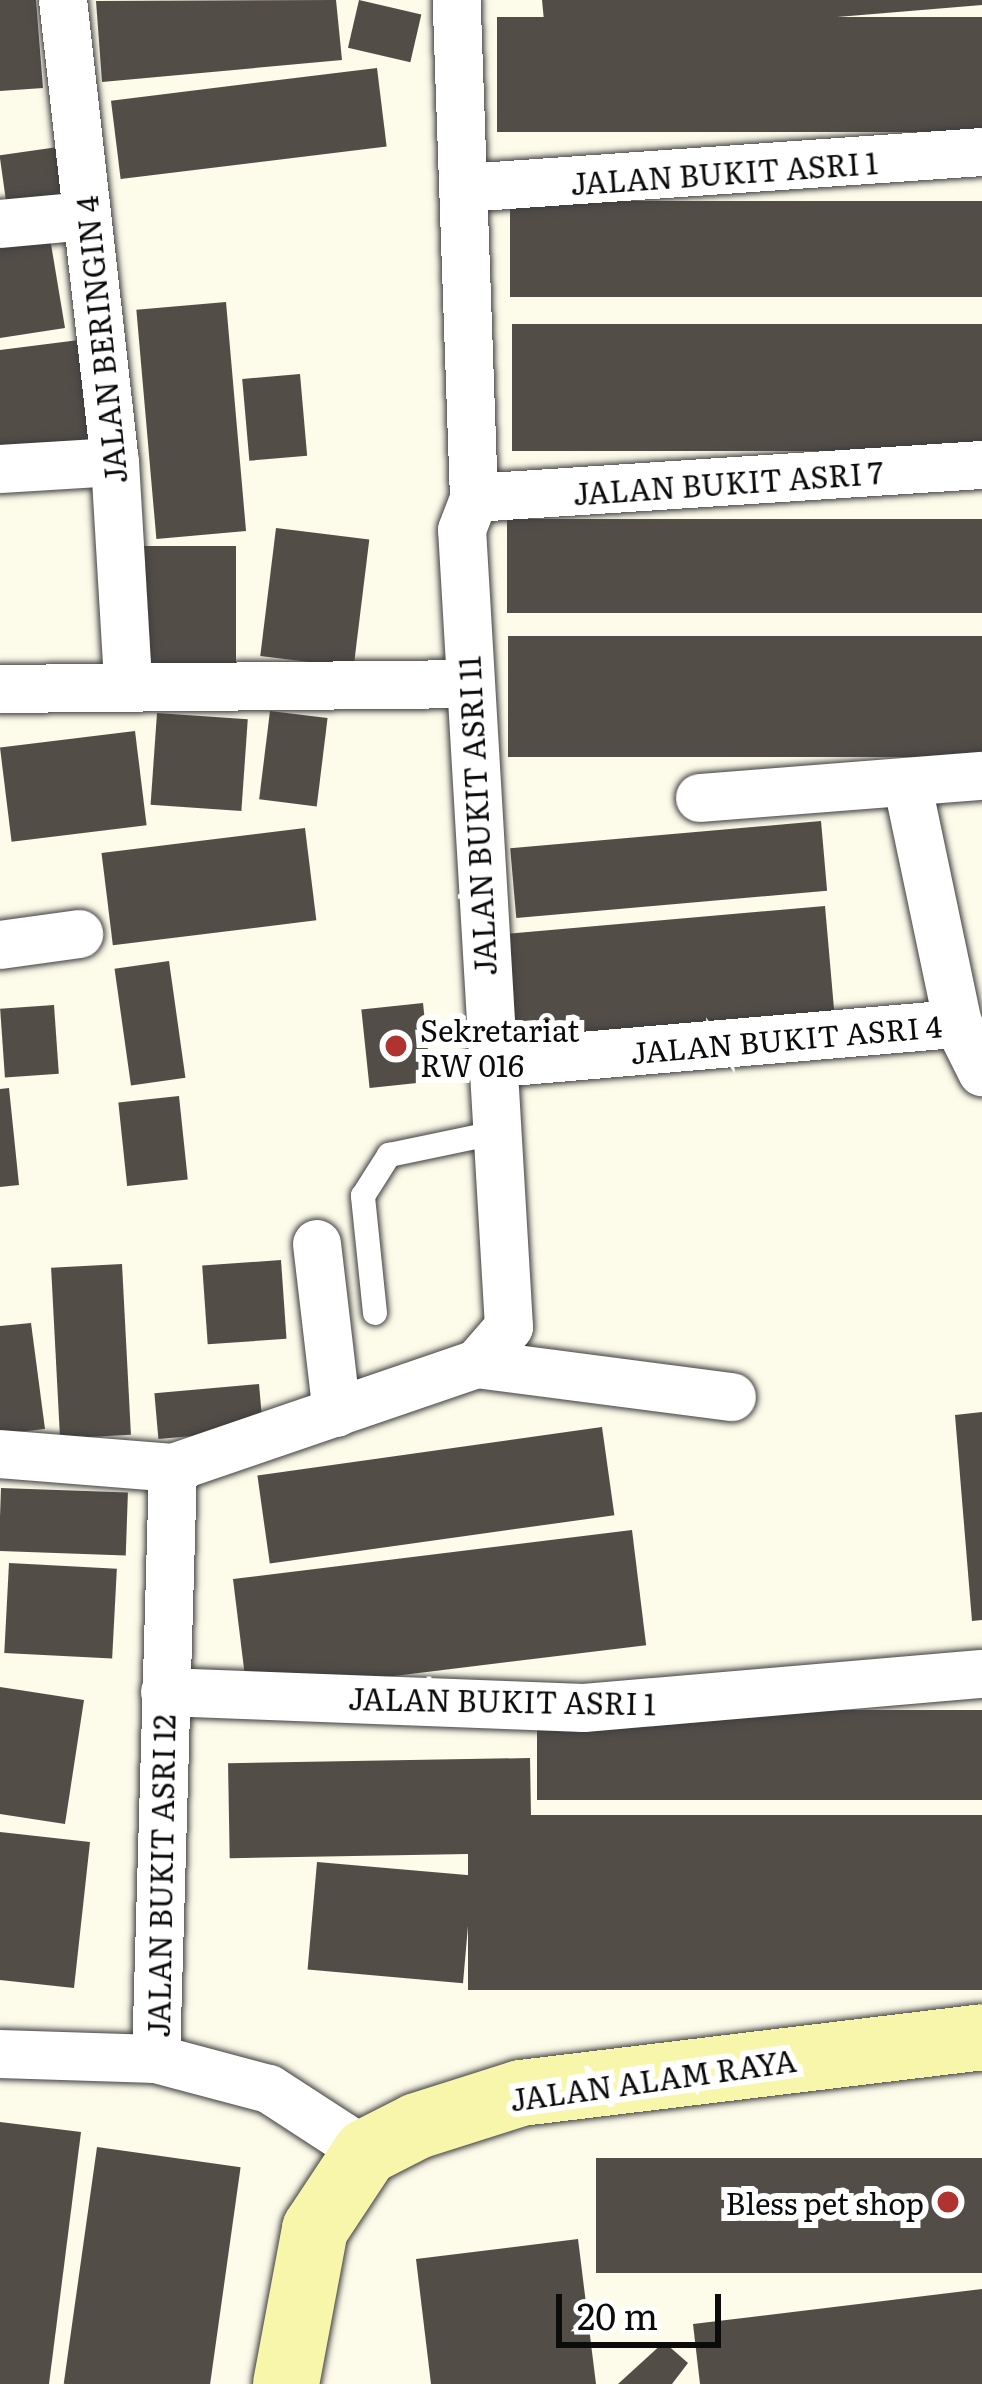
<!DOCTYPE html>
<style>
body{margin:0}
#map{position:relative;width:982px;height:2384px;overflow:hidden;background:#fdfbea;font-family:Literata,serif}
div>[style]{position:absolute}
.building>*{inset:0;background:#534d48;transform-origin:0 0}
.roads{filter:drop-shadow(0 0 3px #3e3e3e) drop-shadow(0 0 3px #3e3e3e)}
.lane>*{height:24px;margin:-12px;padding:0 12px;transform-origin:12px;border-radius:12px;background:#fff}
.street>*{height:48px;margin:-24px;padding:0 24px;transform-origin:24px;border-radius:24px;background:#fff}
.secondary>*{height:66px;margin:-33px;padding:0 33px;transform-origin:33px;border-radius:33px;background:#f8f6aa}
.dots>*{width:33px;height:33px;translate:-50% -50%;box-sizing:border-box;border:6px solid #fff;border-radius:50%}
span{translate:-50% -50%;white-space:nowrap;text-align:center;line-height:1.15;-webkit-text-stroke:12px #fff;paint-order:stroke}
.street-label{font-size:30px;color:#0b0b0b}
.poi-label{font-size:30px;color:#0b0b0b}
.left{translate:0 -50%;text-align:left}
.right{translate:-100% -50%;text-align:right}
.scale{position:absolute;left:556px;top:2294px;width:165px;height:54px;box-sizing:border-box;border:6px solid #0b0b0b;border-top:0;padding-left:15px;font-size:36px;line-height:42px;white-space:nowrap;color:#0b0b0b;-webkit-text-stroke:9px #fff;paint-order:stroke}
</style>
<div id="map">
<div class="building">
<div style="clip-path:polygon(0 0,36px 0,43px 88px,0 91px)"></div>
<div style="clip-path:polygon(336px 0,342px 60px,102px 82px,96px 1px)"></div>
<div style="left:359px;top:0;width:64px;height:49px;rotate:13deg"></div>
<div style="clip-path:polygon(542px 0,982px 0,982px 5px,546px 41px)"></div>
<div style="left:982px;top:17px;width:115px;height:485px;rotate:90deg"></div>
<div style="left:377px;top:68px;width:79px;height:268px;rotate:83deg"></div>
<div style="left:58px;top:147px;width:51px;height:59px;rotate:82deg"></div>
<div style="left:982px;top:201px;width:96px;height:472px;rotate:90deg"></div>
<div style="clip-path:polygon(49px 232px,65px 328px,0 338px,0 239px)"></div>
<div style="left:226px;top:302px;width:230px;height:90px;rotate:85deg"></div>
<div style="left:982px;top:324px;width:127px;height:470px;rotate:90deg"></div>
<div style="clip-path:polygon(79px 340px,93px 447px,0 459px,0 350px)"></div>
<div style="left:300px;top:374px;width:82px;height:58px;rotate:85deg"></div>
<div style="left:982px;top:519px;width:94px;height:475px;rotate:90deg"></div>
<div style="left:276px;top:528px;width:94px;height:129px;rotate:7deg"></div>
<div style="left:236px;top:546px;width:118px;height:94px;rotate:90deg"></div>
<div style="left:982px;top:636px;width:121px;height:474px;rotate:90deg"></div>
<div style="left:270px;top:711px;width:58px;height:89px;rotate:7deg"></div>
<div style="left:157px;top:713px;width:91px;height:92px;rotate:4deg"></div>
<div style="left:135px;top:731px;width:95px;height:136px;rotate:83deg"></div>
<div style="left:821px;top:821px;width:70px;height:312px;rotate:85deg"></div>
<div style="left:305px;top:828px;width:93px;height:205px;rotate:83deg"></div>
<div style="left:825px;top:906px;width:112px;height:319px;rotate:85deg"></div>
<div style="left:169px;top:961px;width:118px;height:55px;rotate:82deg"></div>
<div style="left:423px;top:1003px;width:79px;height:62px;rotate:84deg"></div>
<div style="left:54px;top:1005px;width:69px;height:54px;rotate:86deg"></div>
<div style="clip-path:polygon(9px 1088px,19px 1185px,0 1187px,0 1089px)"></div>
<div style="left:179px;top:1096px;width:84px;height:61px;rotate:84deg"></div>
<div style="left:281px;top:1260px;width:79px;height:79px;rotate:86deg"></div>
<div style="left:122px;top:1264px;width:171px;height:71px;rotate:87deg"></div>
<div style="clip-path:polygon(31px 1323px,45px 1429px,0 1434px,0 1326px)"></div>
<div style="left:259px;top:1384px;width:46px;height:105px;rotate:85deg"></div>
<div style="clip-path:polygon(982px 1412px,982px 1620px,972px 1621px,955px 1415px)"></div>
<div style="left:602px;top:1427px;width:89px;height:348px;rotate:82deg"></div>
<div style="left:1px;top:1488px;width:127px;height:63px;rotate:2deg"></div>
<div style="left:632px;top:1530px;width:116px;height:402px;rotate:83deg"></div>
<div style="left:9px;top:1563px;width:108px;height:90px;rotate:3deg"></div>
<div style="clip-path:polygon(0 1687px,84px 1700px,65px 1824px,0 1814px)"></div>
<div style="left:982px;top:1710px;width:90px;height:445px;rotate:90deg"></div>
<div style="left:530px;top:1758px;width:95px;height:302px;rotate:89deg"></div>
<div style="left:982px;top:1815px;width:175px;height:514px;rotate:90deg"></div>
<div style="clip-path:polygon(0 1832px,90px 1842px,74px 1988px,0 1980px)"></div>
<div style="left:317px;top:1862px;width:156px;height:108px;rotate:5deg"></div>
<div style="clip-path:polygon(0 2122px,81px 2132px,49px 2384px,0 2384px)"></div>
<div style="left:97px;top:2147px;width:145px;height:239px;rotate:8deg"></div>
<div style="left:982px;top:2158px;width:115px;height:386px;rotate:90deg"></div>
<div style="clip-path:polygon(578px 2239px,596px 2384px,431px 2384px,416px 2259px)"></div>
<div style="clip-path:polygon(982px 2289px,982px 2384px,700px 2384px,693px 2324px)"></div>
<div style="clip-path:polygon(664px 2342px,688px 2363px,672px 2384px,618px 2384px)"></div>
</div>
<div class="roads">
<div class="lane">
<div style="left:375px;top:1313px;width:118px;rotate:-95.9deg"></div>
<div style="left:363px;top:1196px;width:49px;rotate:-57.6deg"></div>
<div style="left:389px;top:1155px;width:107px;rotate:-11.8deg"></div>
</div>
<div class="street">
<div style="left:63px;top:0;width:465px;rotate:83.6deg"></div>
<div style="left:115px;top:462px;width:219px;rotate:86.6deg"></div>
<div style="left:465px;top:188px;width:518px;rotate:-3.98deg"></div>
<div style="left:0;top:224px;width:87px;rotate:-5.3deg"></div>
<div style="left:0;top:469px;width:115px;rotate:-3.5deg"></div>
<div style="left:474px;top:498px;width:509px;rotate:-3.72deg"></div>
<div style="left:0;top:689px;width:469px;rotate:-0.6deg"></div>
<div style="left:907px;top:782px;width:247px;rotate:78.1deg"></div>
<div style="left:958px;top:1024px;width:54px;rotate:63.4deg"></div>
<div style="left:700px;top:798px;width:283px;rotate:-4.5deg"></div>
<div style="left:0;top:945px;width:80px;rotate:-7.9deg"></div>
<div style="left:488px;top:1064px;width:472px;rotate:-4.9deg"></div>
<div style="left:317px;top:1244px;width:170px;rotate:83.3deg"></div>
<div style="left:477px;top:1364px;width:257px;rotate:7.4deg"></div>
<div style="left:0;top:1454px;width:174px;rotate:4.6deg"></div>
<div style="left:173px;top:1468px;width:321px;rotate:-18.9deg"></div>
<div style="left:477px;top:1364px;width:49px;rotate:-49.1deg"></div>
<div style="left:509px;top:1327px;width:798px;rotate:-93.37deg"></div>
<div style="left:462px;top:530px;width:34px;rotate:-69deg"></div>
<div style="left:474px;top:498px;width:498px;rotate:-92deg"></div>
<div style="left:165px;top:1692px;width:419px;rotate:2.2deg"></div>
<div style="left:584px;top:1708px;width:399px;rotate:-4.9deg"></div>
<div style="left:0;top:2054px;width:156px;rotate:1.8deg"></div>
<div style="left:156px;top:2059px;width:117px;rotate:14.9deg"></div>
<div style="left:269px;top:2089px;width:116px;rotate:33deg"></div>
<div style="left:156px;top:2059px;width:591px;rotate:-88.35deg"></div>
</div>
<div class="secondary">
<div style="left:286px;top:2384px;width:158px;rotate:-79.4deg"></div>
<div style="left:315px;top:2229px;width:92px;rotate:-56.5deg"></div>
<div style="left:366px;top:2152px;width:57px;rotate:-27deg"></div>
<div style="left:417px;top:2126px;width:109px;rotate:-17.6deg"></div>
<div style="left:521px;top:2093px;width:464px;rotate:-6.9deg"></div>
</div>
</div>
<div class="dots">
<div style="left:396px;top:1046px;background:#af332f"></div>
<div style="left:948px;top:2202px;background:#af332f"></div>
</div>
<div class="street-label">
<span style="left:724px;top:172px;rotate:-4deg">JALAN BUKIT ASRI 1</span>
<span style="left:100px;top:340px;rotate:-96deg">JALAN BERINGIN 4</span>
<span style="left:728px;top:482px;rotate:-4deg">JALAN BUKIT ASRI 7</span>
<span style="left:476px;top:816px;rotate:-93deg">JALAN BUKIT ASRI 11</span>
<span style="left:786px;top:1038px;rotate:-5deg">JALAN BUKIT ASRI 4</span>
<span style="left:502px;top:1700px;rotate:1deg">JALAN BUKIT ASRI 1</span>
<span style="left:160px;top:1876px;rotate:-89deg">JALAN BUKIT ASRI 12</span>
<span style="left:653px;top:2079px;rotate:-8deg">JALAN ALAM RAYA</span>
</div>
<div class="poi-label">
<span class="left" style="left:420px;top:1046px">Sekretariat<br>RW 016</span>
<span class="right" style="left:924px;top:2202px">Bless pet shop</span>
</div>
<div class="scale">20 m</div>
</div>
